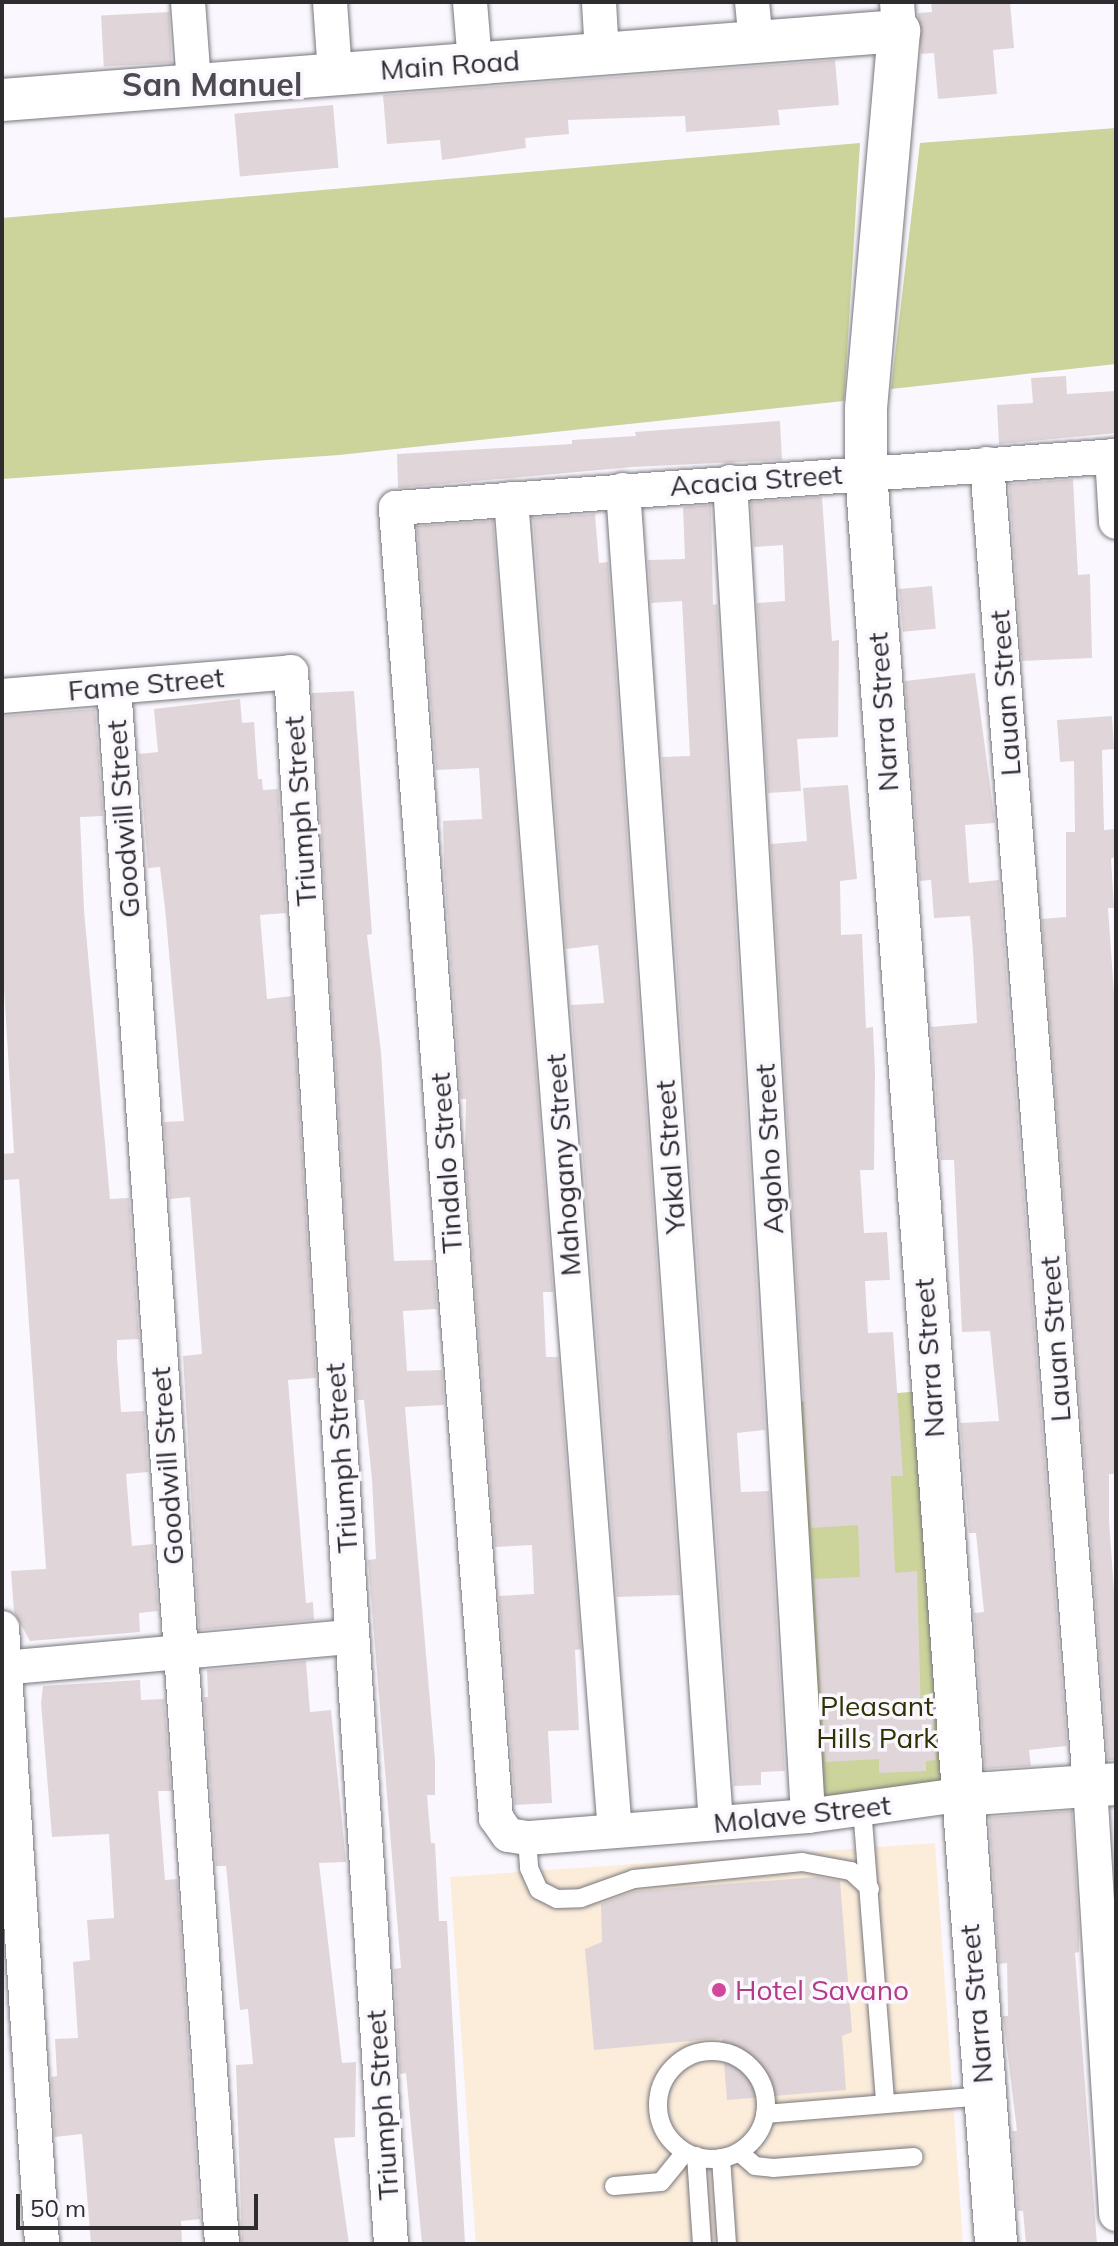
<!DOCTYPE html>
<style>
body{margin:0}
#map{position:relative;width:1118px;height:2246px;overflow:hidden;background:#faf8fe;font-family:Mulish,sans-serif}
div>[style]{position:absolute}
.commercial>*{inset:0;background:#fbedda;transform-origin:0 0}
.green>*{inset:0;background:#ccd39b;transform-origin:0 0}
.building>*{inset:0;background:#e0d6d9;transform-origin:0 0}
.roads{filter:drop-shadow(0 0 2px #79767d) drop-shadow(0 0 2px #79767d)}
.service>*{height:18px;margin:-9px;padding:0 9px;transform-origin:9px;border-radius:9px;background:#fff}
.service>.ring{margin:-9px;padding:0;box-sizing:content-box;background:none;border:18px solid #fff;border-radius:50%}
.minor>*{height:34px;margin:-17px;padding:0 17px;transform-origin:17px;border-radius:17px;background:#fff}
.tertiary>*{height:42px;margin:-21px;padding:0 21px;transform-origin:21px;border-radius:21px;background:#fff}
.dots>*{width:22px;height:22px;translate:-50% -50%;box-sizing:border-box;border:4px solid #faf8fe;border-radius:50%}
span{translate:-50% -50%;white-space:nowrap;text-align:center;line-height:1.15;-webkit-text-stroke:7px #faf8fe;paint-order:stroke}
.street-label{font-size:28px;color:#2e2c2f}
.park-label{font-size:28px;color:#2f3200}
.hotel-label{font-size:28px;color:#b23c85}
.left{translate:0 -50%;text-align:left}
.quarter-label{font-size:32px;color:#4d4a51;font-weight:700}
.frame{position:absolute;inset:0;border:4px solid #2e2c2f;pointer-events:none}
.scale{position:absolute;left:16px;top:2194px;width:242px;height:36px;box-sizing:border-box;border:4px solid #2e2c2f;border-top:0;padding-left:10px;font-size:24px;line-height:28px;white-space:nowrap;color:#2e2c2f;-webkit-text-stroke:6px #faf8fe;paint-order:stroke}
</style>
<div id="map">
<div class="commercial">
<div style="left:935px;top:1843px;width:402px;height:486px;rotate:86deg"></div>
</div>
<div class="green">
<div style="clip-path:polygon(1116px 128px,1116px 364px,891px 389px,920px 143px)"></div>
<div style="clip-path:polygon(860px 143px,844px 401px,339px 455px,2px 479px,2px 218px)"></div>
<div style="left:921px;top:1391px;width:400px;height:140px;rotate:85deg"></div>
</div>
<div class="building">
<div style="clip-path:polygon(931px 2px,1010px 2px,1014px 48px,993px 50px,997px 94px,938px 99px,934px 53px,921px 54px,918px 13px,932px 12px)"></div>
<div style="left:169px;top:12px;width:51px;height:68px;rotate:87deg"></div>
<div style="clip-path:polygon(835px 60px,839px 105px,778px 110px,780px 125px,686px 132px,685px 116px,568px 120px,569px 134px,525px 138px,526px 148px,442px 160px,440px 140px,387px 144px,383px 95px)"></div>
<div style="left:333px;top:105px;width:63px;height:99px;rotate:85deg"></div>
<div style="clip-path:polygon(1066px 376px,1067px 394px,1116px 391px,1116px 433px,999px 444px,997px 405px,1033px 403px,1031px 378px)"></div>
<div style="clip-path:polygon(780px 421px,782px 460px,632px 467px,398px 488px,397px 454px,572px 444px,572px 440px,636px 436px,635px 432px)"></div>
<div style="clip-path:polygon(1073px 479px,1078px 575px,1090px 574px,1092px 658px,1022px 661px,1009px 484px)"></div>
<div style="clip-path:polygon(822px 497px,832px 641px,839px 640px,838px 737px,797px 739px,801px 791px,768px 793px,757px 603px,785px 601px,783px 545px,754px 547px,751px 502px)"></div>
<div style="clip-path:polygon(711px 505px,713px 605px,717px 604px,765px 1430px,737px 1433px,741px 1492px,769px 1491px,785px 1771px,761px 1772px,761px 1785px,734px 1786px,662px 757px,690px 756px,682px 601px,651px 603px,648px 560px,685px 559px,683px 507px)"></div>
<div style="clip-path:polygon(595px 514px,599px 563px,608px 562px,680px 1595px,617px 1597px,571px 1005px,604px 1003px,598px 945px,566px 949px,533px 518px)"></div>
<div style="clip-path:polygon(493px 521px,553px 1292px,543px 1292px,546px 1357px,558px 1357px,581px 1649px,575px 1650px,579px 1730px,548px 1731px,552px 1803px,515px 1805px,499px 1596px,534px 1594px,532px 1545px,495px 1547px,465px 1155px,466px 1099px,461px 1099px,444px 869px,443px 821px,482px 819px,479px 768px,436px 770px,417px 526px)"></div>
<div style="left:932px;top:586px;width:43px;height:33px;rotate:85deg"></div>
<div style="clip-path:polygon(975px 673px,995px 823px,965px 825px,969px 883px,999px 880px,1067px 1746px,1029px 1750px,1031px 1766px,985px 1769px,974px 1613px,984px 1612px,976px 1533px,969px 1533px,960px 1423px,999px 1421px,990px 1331px,962px 1332px,954px 1160px,941px 1160px,931px 1027px,977px 1023px,973px 951px,970px 916px,934px 918px,931px 880px,920px 881px,905px 681px)"></div>
<div style="clip-path:polygon(354px 691px,372px 934px,367px 935px,381px 1052px,394px 1261px,433px 1260px,437px 1309px,403px 1311px,407px 1371px,442px 1370px,444px 1405px,405px 1407px,435px 1760px,435px 1795px,427px 1795px,431px 1843px,435px 1843px,439px 1921px,447px 1921px,465px 2244px,422px 2244px,406px 2073px,400px 2074px,394px 1969px,401px 1968px,368px 1560px,376px 1559px,372px 1480px,364px 1400px,357px 1400px,312px 693px)"></div>
<div style="clip-path:polygon(240px 699px,242px 723px,254px 722px,258px 779px,262px 779px,263px 790px,278px 789px,286px 913px,260px 915px,267px 999px,292px 996px,316px 1378px,288px 1380px,306px 1603px,313px 1602px,314px 1620px,199px 1630px,183px 1356px,202px 1354px,190px 1197px,170px 1199px,164px 1122px,184px 1121px,165px 908px,160px 867px,148px 868px,139px 754px,158px 752px,154px 709px)"></div>
<div style="clip-path:polygon(95px 709px,103px 816px,80px 817px,84px 910px,110px 1199px,129px 1198px,139px 1339px,117px 1340px,117px 1356px,121px 1412px,144px 1411px,148px 1472px,126px 1474px,132px 1546px,153px 1544px,158px 1611px,139px 1613px,140px 1632px,30px 1641px,14px 1612px,11px 1571px,46px 1569px,19px 1179px,4px 1180px,2px 1160px,2px 1154px,14px 1153px,2px 955px,2px 716px)"></div>
<div style="clip-path:polygon(1112px 716px,1114px 749px,1102px 750px,1104px 830px,1115px 829px,1116px 856px,1111px 859px,1114px 908px,1108px 908px,1116px 1021px,1116px 1474px,1109px 1474px,1109px 1521px,1116px 1619px,1116px 1760px,1108px 1760px,1042px 919px,1066px 917px,1066px 832px,1075px 832px,1074px 761px,1060px 762px,1057px 720px)"></div>
<div style="clip-path:polygon(848px 785px,857px 879px,840px 881px,841px 935px,862px 934px,866px 1028px,873px 1027px,875px 1071px,874px 1170px,860px 1170px,864px 1233px,887px 1232px,890px 1280px,865px 1281px,868px 1333px,893px 1332px,903px 1476px,891px 1476px,895px 1573px,917px 1571px,921px 1716px,933px 1715px,936px 1760px,926px 1761px,926px 1771px,879px 1773px,879px 1759px,825px 1762px,814px 1579px,860px 1577px,858px 1525px,811px 1528px,771px 844px,807px 841px,803px 788px)"></div>
<div style="clip-path:polygon(306px 1661px,310px 1712px,331px 1710px,346px 1862px,319px 1863px,342px 2063px,356px 2062px,355px 2137px,334px 2138px,349px 2244px,242px 2244px,236px 2065px,253px 2064px,248px 2009px,240px 2010px,226px 1866px,216px 1866px,204px 1697px,208px 1697px,207px 1670px)"></div>
<div style="clip-path:polygon(140px 1680px,141px 1700px,164px 1699px,171px 1791px,158px 1791px,165px 1880px,177px 1879px,200px 2219px,181px 2221px,182px 2244px,91px 2244px,82px 2134px,55px 2137px,51px 2077px,57px 2076px,55px 2039px,78px 2038px,73px 1962px,90px 1960px,87px 1920px,114px 1918px,109px 1834px,52px 1837px,41px 1703px,43px 1686px)"></div>
<div style="clip-path:polygon(1072px 1811px,1079px 1932px,1079px 1952px,1075px 1953px,1097px 2244px,1026px 2244px,1023px 2211px,1018px 2211px,1012px 2131px,1017px 2131px,1003px 2016px,1008px 2016px,1007px 1963px,999px 1964px,989px 1817px)"></div>
<div style="clip-path:polygon(817px 1877px,840px 1881px,852px 2032px,842px 2036px,846px 2090px,727px 2100px,722px 2038px,594px 2050px,585px 1949px,602px 1942px,601px 1904px,636px 1891px)"></div>
</div>
<div class="roads">
<div class="service">
<div style="left:862px;top:1808px;width:296px;rotate:85.5deg"></div>
<div style="left:527px;top:1838px;width:30px;rotate:86deg"></div>
<div style="left:529px;top:1868px;width:24px;rotate:66deg"></div>
<div style="left:539px;top:1890px;width:20px;rotate:27deg"></div>
<div style="left:557px;top:1899px;width:24px;rotate:-2deg"></div>
<div style="left:581px;top:1898px;width:56px;rotate:-19.7deg"></div>
<div style="left:634px;top:1879px;width:169px;rotate:-5.8deg"></div>
<div style="left:802px;top:1862px;width:50px;rotate:10.4deg"></div>
<div style="left:851px;top:1871px;width:26px;rotate:43deg"></div>
<div class="ring" style="left:658px;top:2051px;width:90px;height:90px"></div>
<div style="left:765px;top:2114px;width:220px;rotate:-4.7deg"></div>
<div style="left:739px;top:2152px;width:21px;rotate:41deg"></div>
<div style="left:755px;top:2166px;width:18px;rotate:6deg"></div>
<div style="left:773px;top:2168px;width:141px;rotate:-4.5deg"></div>
<div style="left:696px;top:2156px;width:88px;rotate:86.1deg"></div>
<div style="left:721px;top:2158px;width:86px;rotate:86deg"></div>
<div style="left:614px;top:2186px;width:47px;rotate:-4.9deg"></div>
<div style="left:661px;top:2182px;width:38px;rotate:-51deg"></div>
</div>
<div class="minor">
<div style="left:188px;top:2px;width:82px;rotate:85.8deg"></div>
<div style="left:330px;top:2px;width:72px;rotate:86deg"></div>
<div style="left:470px;top:2px;width:61px;rotate:85.3deg"></div>
<div style="left:599px;top:2px;width:52px;rotate:86.7deg"></div>
<div style="left:752px;top:2px;width:40px;rotate:84.3deg"></div>
<div style="left:897px;top:2px;width:29px;rotate:86deg"></div>
<div style="left:1112px;top:456px;width:66px;rotate:86.5deg"></div>
<div style="left:987px;top:464px;width:1326px;rotate:85.54deg"></div>
<div style="left:1090px;top:1786px;width:429px;rotate:86.5deg"></div>
<div style="left:730px;top:482px;width:1336px;rotate:86.65deg"></div>
<div style="left:623px;top:490px;width:1336px;rotate:86.01deg"></div>
<div style="left:511px;top:499px;width:1336px;rotate:85.54deg"></div>
<div style="left:114px;top:687px;width:1561px;rotate:86.03deg"></div>
<div style="left:2px;top:696px;width:290px;rotate:-4.7deg"></div>
<div style="left:291px;top:672px;width:1575px;rotate:86.36deg"></div>
<div style="left:2px;top:1628px;width:617px;rotate:86.28deg"></div>
<div style="left:2px;top:1668px;width:351px;rotate:-5.1deg"></div>
<div style="left:959px;top:1795px;width:152px;rotate:172.1deg"></div>
<div style="left:808px;top:1816px;width:282px;rotate:175.5deg"></div>
<div style="left:527px;top:1838px;width:19px;rotate:-171deg"></div>
<div style="left:508px;top:1835px;width:21px;rotate:-125deg"></div>
<div style="left:496px;top:1818px;width:1314px;rotate:-94.37deg"></div>
<div style="left:396px;top:508px;width:722px;rotate:-4.13deg"></div>
</div>
<div class="tertiary">
<div style="left:2px;top:100px;width:900px;rotate:-4.4deg"></div>
<div style="left:899px;top:31px;width:378px;rotate:95deg"></div>
<div style="left:866px;top:408px;width:64px;rotate:90deg"></div>
<div style="left:866px;top:472px;width:1777px;rotate:85.8deg"></div>
<div style="left:959px;top:1795px;width:157px;rotate:-4deg"></div>
</div>
</div>
<div class="dots">
<div style="left:719px;top:1990px;background:#d1479c"></div>
</div>
<div class="street-label">
<span style="left:450px;top:65px;rotate:-4deg">Main Road</span>
<span style="left:756px;top:480px;rotate:-4deg">Acacia Street</span>
<span style="left:146px;top:684px;rotate:-5deg">Fame Street</span>
<span style="left:1005px;top:693px;rotate:-94deg">Lauan Street</span>
<span style="left:883px;top:712px;rotate:-94deg">Narra Street</span>
<span style="left:300px;top:811px;rotate:-94deg">Triumph Street</span>
<span style="left:123px;top:819px;rotate:-94deg">Goodwill Street</span>
<span style="left:769px;top:1149px;rotate:-93deg">Agoho Street</span>
<span style="left:670px;top:1157px;rotate:-94deg">Yakal Street</span>
<span style="left:446px;top:1163px;rotate:-94deg">Tindalo Street</span>
<span style="left:563px;top:1165px;rotate:-94deg">Mahogany Street</span>
<span style="left:1055px;top:1339px;rotate:-94deg">Lauan Street</span>
<span style="left:929px;top:1358px;rotate:-94deg">Narra Street</span>
<span style="left:341px;top:1458px;rotate:-94deg">Triumph Street</span>
<span style="left:167px;top:1466px;rotate:-94deg">Goodwill Street</span>
<span style="left:802px;top:1814px;rotate:-6deg">Molave Street</span>
<span style="left:976px;top:2004px;rotate:-95deg">Narra Street</span>
<span style="left:382px;top:2105px;rotate:-94deg">Triumph Street</span>
</div>
<div class="park-label">
<span style="left:877px;top:1722px">Pleasant<br>Hills Park</span>
</div>
<div class="hotel-label">
<span class="left" style="left:735px;top:1990px">Hotel Savano</span>
</div>
<div class="quarter-label">
<span style="left:212px;top:84px">San Manuel</span>
</div>
<div class="frame"></div>
<div class="scale">50 m</div>
</div>
